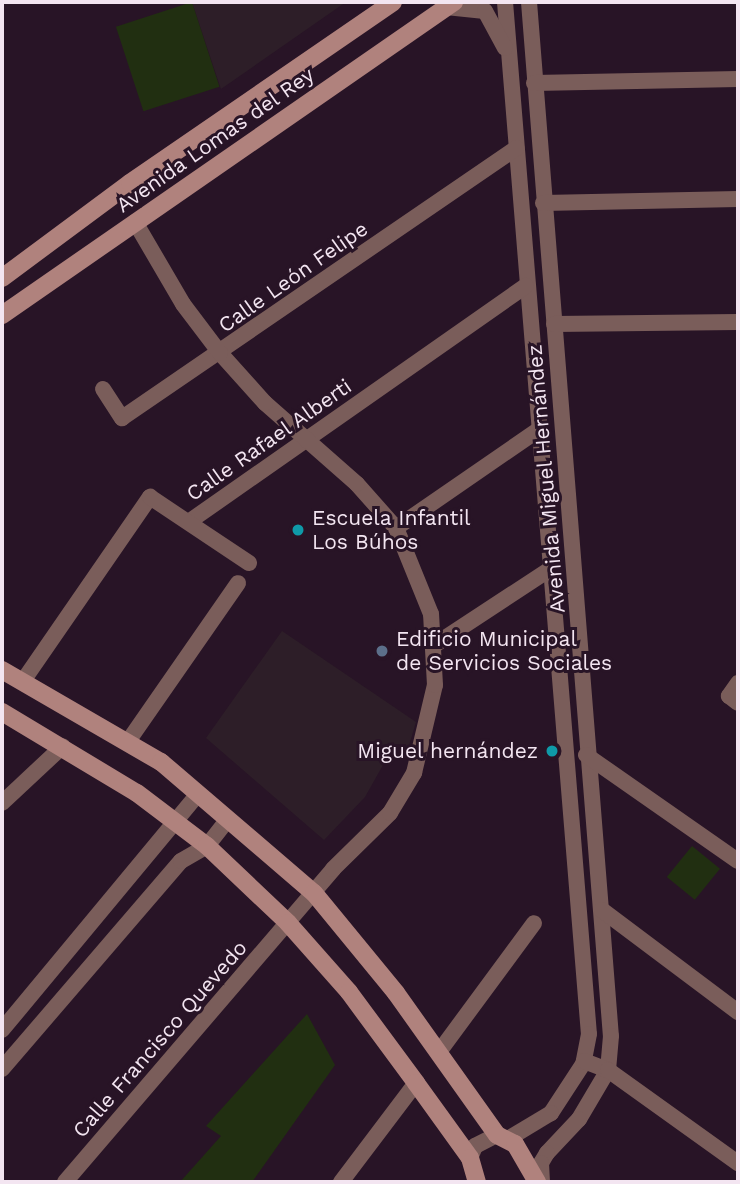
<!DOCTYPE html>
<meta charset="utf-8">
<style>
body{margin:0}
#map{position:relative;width:740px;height:1184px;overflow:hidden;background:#281426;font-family:"Work Sans",sans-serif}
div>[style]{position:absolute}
.education>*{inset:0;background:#2d1e28}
.green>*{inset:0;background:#212f11;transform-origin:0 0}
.minor>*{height:16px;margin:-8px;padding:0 8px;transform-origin:8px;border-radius:8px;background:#7a5d5a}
.secondary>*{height:18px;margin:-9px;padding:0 9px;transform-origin:9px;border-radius:9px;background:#b0827d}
.dots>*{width:19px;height:19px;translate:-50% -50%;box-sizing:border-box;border:4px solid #281426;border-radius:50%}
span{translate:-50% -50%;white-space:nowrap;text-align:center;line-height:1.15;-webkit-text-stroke:6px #281426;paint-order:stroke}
.street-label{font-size:21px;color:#f3e5f1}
.poi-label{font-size:21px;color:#f3e5f1}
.left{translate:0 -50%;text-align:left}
.right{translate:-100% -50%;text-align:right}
.frame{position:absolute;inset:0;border:4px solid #f3e5f1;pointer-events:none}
</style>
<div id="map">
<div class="education">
<div style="clip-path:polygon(192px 2px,346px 2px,221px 89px)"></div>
<div style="clip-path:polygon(282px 631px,416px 722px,408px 749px,392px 749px,365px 797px,324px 840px,206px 738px)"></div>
</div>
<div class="green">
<div style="left:192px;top:2px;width:89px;height:80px;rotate:72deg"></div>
<div style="left:692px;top:846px;width:36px;height:40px;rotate:39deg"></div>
<div style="clip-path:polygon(307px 1014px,335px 1065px,252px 1182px,180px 1182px,221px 1136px,206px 1126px)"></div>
</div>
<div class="minor">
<div style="left:505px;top:2px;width:1035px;rotate:85.35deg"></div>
<div style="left:589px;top:1034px;width:31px;rotate:101deg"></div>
<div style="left:583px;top:1064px;width:59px;rotate:123.1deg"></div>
<div style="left:551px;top:1113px;width:52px;rotate:149deg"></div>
<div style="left:529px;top:2px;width:1037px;rotate:85.47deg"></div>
<div style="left:611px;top:1036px;width:34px;rotate:95deg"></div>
<div style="left:608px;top:1070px;width:57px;rotate:120.6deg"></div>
<div style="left:579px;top:1119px;width:47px;rotate:133.3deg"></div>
<div style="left:547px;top:1153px;width:12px;rotate:121deg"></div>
<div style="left:541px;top:1163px;width:19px;rotate:87deg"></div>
<div style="left:446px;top:7px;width:39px;rotate:6deg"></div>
<div style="left:485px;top:11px;width:42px;rotate:61.6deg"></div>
<div style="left:534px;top:83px;width:204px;rotate:-1.1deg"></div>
<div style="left:543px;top:203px;width:195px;rotate:-1.2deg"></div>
<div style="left:554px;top:324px;width:184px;rotate:-0.6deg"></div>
<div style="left:103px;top:389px;width:35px;rotate:57deg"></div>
<div style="left:122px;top:418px;width:478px;rotate:-34.4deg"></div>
<div style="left:190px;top:521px;width:410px;rotate:-35deg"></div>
<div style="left:396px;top:528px;width:176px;rotate:-34.6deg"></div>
<div style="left:436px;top:644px;width:136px;rotate:-33.3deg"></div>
<div style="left:23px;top:681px;width:224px;rotate:-55.4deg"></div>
<div style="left:150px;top:497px;width:119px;rotate:33.7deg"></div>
<div style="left:738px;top:683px;width:16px;rotate:125deg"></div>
<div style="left:729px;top:696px;width:11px;rotate:38deg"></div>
<div style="left:129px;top:740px;width:191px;rotate:-55.2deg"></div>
<div style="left:586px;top:755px;width:185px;rotate:34.9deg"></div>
<div style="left:2px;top:803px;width:83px;rotate:-43.1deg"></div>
<div style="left:602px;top:910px;width:170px;rotate:36.9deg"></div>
<div style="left:2px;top:1030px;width:307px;rotate:-50.3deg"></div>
<div style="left:439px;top:1052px;width:160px;rotate:-53.6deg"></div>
<div style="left:584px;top:1061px;width:26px;rotate:21deg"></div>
<div style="left:608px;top:1070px;width:160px;rotate:35.6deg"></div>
<div style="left:2px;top:1069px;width:274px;rotate:-49.3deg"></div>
<div style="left:181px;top:861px;width:30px;rotate:-30deg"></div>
<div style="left:207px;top:846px;width:34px;rotate:-52deg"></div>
<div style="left:470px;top:1158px;width:13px;rotate:-67deg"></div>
<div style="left:475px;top:1146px;width:25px;rotate:-27deg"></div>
<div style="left:65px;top:1182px;width:412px;rotate:-49.4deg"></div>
<div style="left:333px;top:869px;width:80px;rotate:-44.5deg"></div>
<div style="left:390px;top:813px;width:47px;rotate:-59deg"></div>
<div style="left:414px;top:773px;width:90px;rotate:-76.6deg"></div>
<div style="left:435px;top:685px;width:71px;rotate:-93.2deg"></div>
<div style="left:431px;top:614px;width:93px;rotate:-112.1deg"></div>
<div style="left:396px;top:528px;width:59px;rotate:-131.6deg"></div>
<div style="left:357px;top:484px;width:123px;rotate:-138.6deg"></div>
<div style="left:265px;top:403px;width:67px;rotate:-132deg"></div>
<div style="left:220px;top:353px;width:61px;rotate:-127.1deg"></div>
<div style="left:183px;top:304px;width:95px;rotate:-120.3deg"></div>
<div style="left:341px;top:1182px;width:124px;rotate:-52.9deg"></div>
</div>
<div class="secondary">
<div style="left:2px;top:278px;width:159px;rotate:-36.6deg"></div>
<div style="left:130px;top:183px;width:319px;rotate:-34.5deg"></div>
<div style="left:2px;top:315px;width:550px;rotate:-34.7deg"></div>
<div style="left:2px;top:670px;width:184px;rotate:30.1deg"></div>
<div style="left:161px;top:762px;width:201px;rotate:40.6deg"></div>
<div style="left:314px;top:893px;width:129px;rotate:50.6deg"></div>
<div style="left:396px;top:993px;width:174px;rotate:54.6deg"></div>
<div style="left:497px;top:1135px;width:20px;rotate:27deg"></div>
<div style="left:515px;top:1144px;width:44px;rotate:59.9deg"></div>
<div style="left:2px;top:712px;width:157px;rotate:31deg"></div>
<div style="left:137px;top:793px;width:88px;rotate:37.1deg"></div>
<div style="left:207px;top:846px;width:112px;rotate:43.5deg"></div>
<div style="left:288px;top:923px;width:92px;rotate:48.5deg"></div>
<div style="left:349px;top:992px;width:113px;rotate:53.6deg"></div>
<div style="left:416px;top:1083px;width:92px;rotate:54.2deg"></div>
<div style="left:470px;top:1158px;width:25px;rotate:74deg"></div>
</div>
<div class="dots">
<div style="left:298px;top:530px;background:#0f9aa8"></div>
<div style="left:382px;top:651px;background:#5c6f8a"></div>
<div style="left:552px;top:751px;background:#0f9aa8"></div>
</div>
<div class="street-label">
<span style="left:215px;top:140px;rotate:-35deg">Avenida Lomas del Rey</span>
<span style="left:293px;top:277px;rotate:-35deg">Calle León Felipe</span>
<span style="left:269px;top:440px;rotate:-35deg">Calle Rafael Alberti</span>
<span style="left:546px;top:479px;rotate:-95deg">Avenida Miguel Hernández</span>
<span style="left:160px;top:1039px;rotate:-49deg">Calle Francisco Quevedo</span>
</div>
<div class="poi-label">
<span class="left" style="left:312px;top:530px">Escuela Infantil<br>Los Búhos</span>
<span class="left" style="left:396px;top:651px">Edificio Municipal<br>de Servicios Sociales</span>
<span class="right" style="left:538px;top:751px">Miguel hernández</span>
</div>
<div class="frame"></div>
</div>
